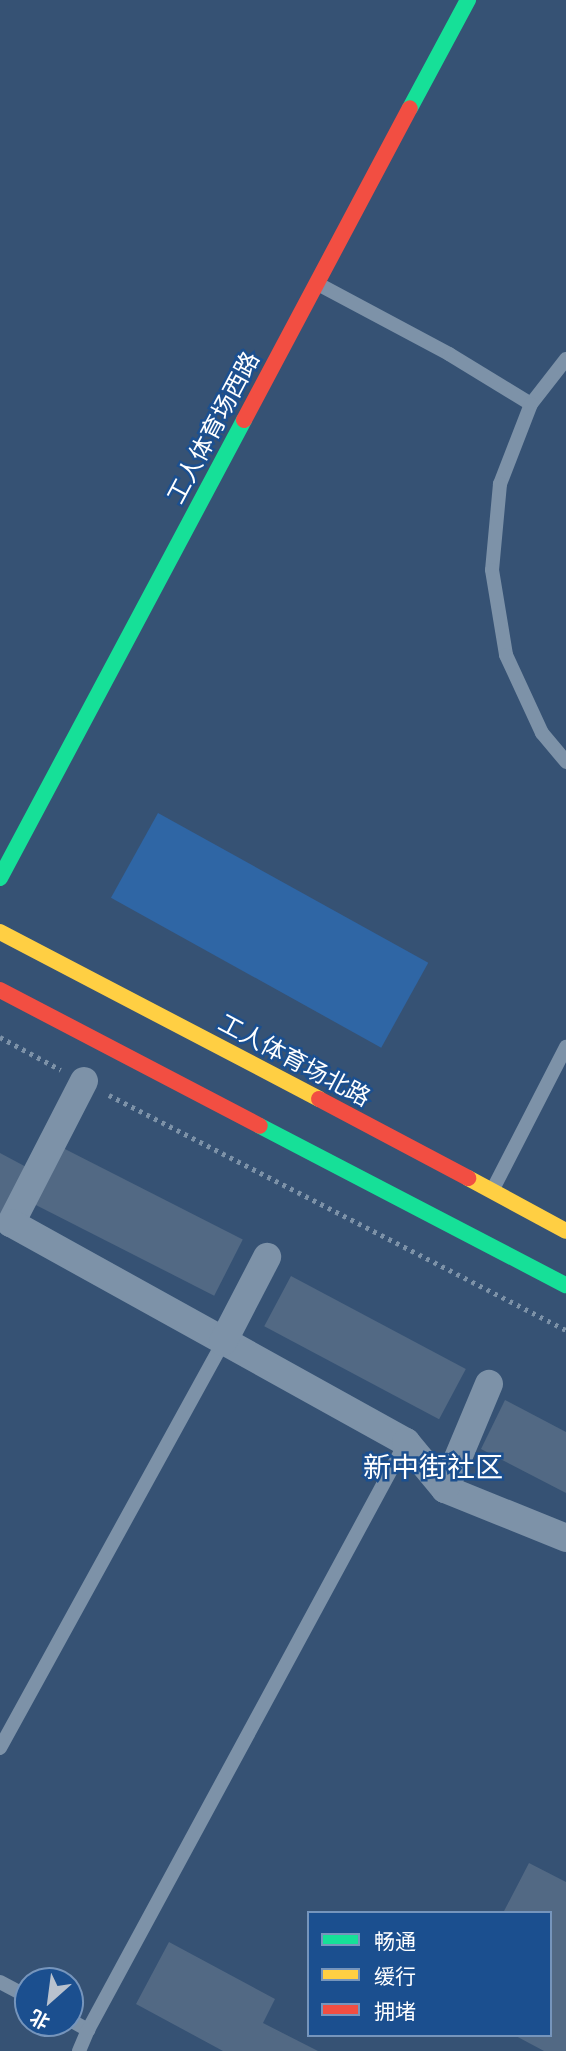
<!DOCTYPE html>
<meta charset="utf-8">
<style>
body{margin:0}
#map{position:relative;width:566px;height:2051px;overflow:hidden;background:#365274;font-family:Karla,"Noto Sans SC",sans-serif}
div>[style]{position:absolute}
.green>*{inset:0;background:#2f66a5;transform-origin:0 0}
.building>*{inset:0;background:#526984;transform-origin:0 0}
.path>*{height:4.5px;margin-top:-2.25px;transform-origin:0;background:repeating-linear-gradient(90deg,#7d92a8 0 3.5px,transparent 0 8.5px)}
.lane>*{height:14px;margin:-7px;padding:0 7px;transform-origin:7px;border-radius:7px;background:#7d92a8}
.street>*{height:28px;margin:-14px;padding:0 14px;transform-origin:14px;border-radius:14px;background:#7d92a8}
.fast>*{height:16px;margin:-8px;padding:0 8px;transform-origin:8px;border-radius:8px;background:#16e098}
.slow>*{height:16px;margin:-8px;padding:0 8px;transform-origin:8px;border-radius:8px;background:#ffcf43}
.jam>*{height:16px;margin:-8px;padding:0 8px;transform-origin:8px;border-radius:8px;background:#f24e42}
span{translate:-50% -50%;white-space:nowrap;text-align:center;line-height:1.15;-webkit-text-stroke:5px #1b4f8f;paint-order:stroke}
.street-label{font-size:24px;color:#fff}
.quarter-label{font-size:28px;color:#fff}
.legend{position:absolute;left:307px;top:1911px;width:245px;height:126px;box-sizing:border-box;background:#1b4f8f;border:2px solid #7695bc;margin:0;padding:9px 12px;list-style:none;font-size:21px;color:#fff}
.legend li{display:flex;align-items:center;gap:14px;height:35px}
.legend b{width:35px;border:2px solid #7695bc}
.north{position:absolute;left:14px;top:1967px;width:70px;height:70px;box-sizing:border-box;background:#1b4f8f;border:2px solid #7695bc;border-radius:50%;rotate:208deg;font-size:19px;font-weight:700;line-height:28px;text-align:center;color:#fff}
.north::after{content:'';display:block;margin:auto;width:24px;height:32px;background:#b9c2ce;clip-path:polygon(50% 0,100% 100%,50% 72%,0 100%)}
</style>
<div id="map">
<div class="green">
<div style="left:158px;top:813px;width:309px;height:97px;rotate:29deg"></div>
</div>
<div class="building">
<div style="left:61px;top:1147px;width:204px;height:63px;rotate:27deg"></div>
<div style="clip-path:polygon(0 1153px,30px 1169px,0 1227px)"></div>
<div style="left:291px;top:1276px;width:198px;height:57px;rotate:28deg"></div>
<div style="clip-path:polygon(505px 1400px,566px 1432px,566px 1493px,481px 1449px)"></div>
<div style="clip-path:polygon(529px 1863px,566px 1882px,566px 2051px,544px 2051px,514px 2035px,550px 2035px,550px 1913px,503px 1913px)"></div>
<div style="clip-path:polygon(169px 1942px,275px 1999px,263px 2023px,318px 2051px,223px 2051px,136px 2004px)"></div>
</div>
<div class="path">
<div style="left:0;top:1037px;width:69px;rotate:28.4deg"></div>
<div style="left:109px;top:1095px;width:514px;rotate:27.21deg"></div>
</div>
<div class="lane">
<div style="left:318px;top:284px;width:149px;rotate:28.1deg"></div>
<div style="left:449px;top:354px;width:96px;rotate:31.4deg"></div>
<div style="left:566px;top:359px;width:57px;rotate:127.9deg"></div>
<div style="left:531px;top:404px;width:86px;rotate:111.2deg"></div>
<div style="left:500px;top:484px;width:86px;rotate:95.3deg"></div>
<div style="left:492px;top:570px;width:86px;rotate:80.6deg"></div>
<div style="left:506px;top:655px;width:86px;rotate:65.2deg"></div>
<div style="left:542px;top:733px;width:38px;rotate:50deg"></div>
<div style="left:493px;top:1189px;width:160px;rotate:-62.8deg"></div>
<div style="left:0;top:1748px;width:463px;rotate:-61.2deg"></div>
<div style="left:0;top:1982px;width:32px;rotate:28deg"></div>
<div style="left:70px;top:2020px;width:21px;rotate:29deg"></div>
<div style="left:88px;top:2030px;width:668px;rotate:-61.59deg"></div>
<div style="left:79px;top:2051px;width:23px;rotate:-67deg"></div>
</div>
<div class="street">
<div style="left:84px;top:1081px;width:160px;rotate:117.2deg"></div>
<div style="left:11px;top:1223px;width:452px;rotate:29deg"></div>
<div style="left:406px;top:1442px;width:61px;rotate:50.3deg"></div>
<div style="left:445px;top:1489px;width:131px;rotate:22deg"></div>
<div style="left:223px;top:1342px;width:96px;rotate:-62.6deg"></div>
<div style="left:445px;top:1489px;width:114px;rotate:-67.3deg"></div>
</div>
<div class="fast">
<div style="left:410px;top:108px;width:123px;rotate:-61.8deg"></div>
<div style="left:0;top:878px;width:519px;rotate:-61.95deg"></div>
<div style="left:260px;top:1126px;width:345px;rotate:27.5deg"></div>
</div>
<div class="slow">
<div style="left:0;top:932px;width:360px;rotate:27.6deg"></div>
<div style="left:468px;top:1178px;width:111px;rotate:28.4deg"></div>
</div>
<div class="jam">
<div style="left:244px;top:420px;width:353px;rotate:-62deg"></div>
<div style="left:0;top:990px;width:293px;rotate:27.6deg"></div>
<div style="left:319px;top:1099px;width:169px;rotate:27.9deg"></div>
</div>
<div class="street-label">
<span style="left:214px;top:428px;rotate:-62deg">工人体育场西路</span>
<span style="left:294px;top:1061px;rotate:28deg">工人体育场北路</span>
</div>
<div class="quarter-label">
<span style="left:433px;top:1468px">新中街社区</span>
</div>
<ul class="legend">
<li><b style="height:9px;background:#16e098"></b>畅通</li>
<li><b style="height:9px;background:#ffcf43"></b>缓行</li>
<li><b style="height:9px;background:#f24e42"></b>拥堵</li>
</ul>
<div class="north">北</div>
</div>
